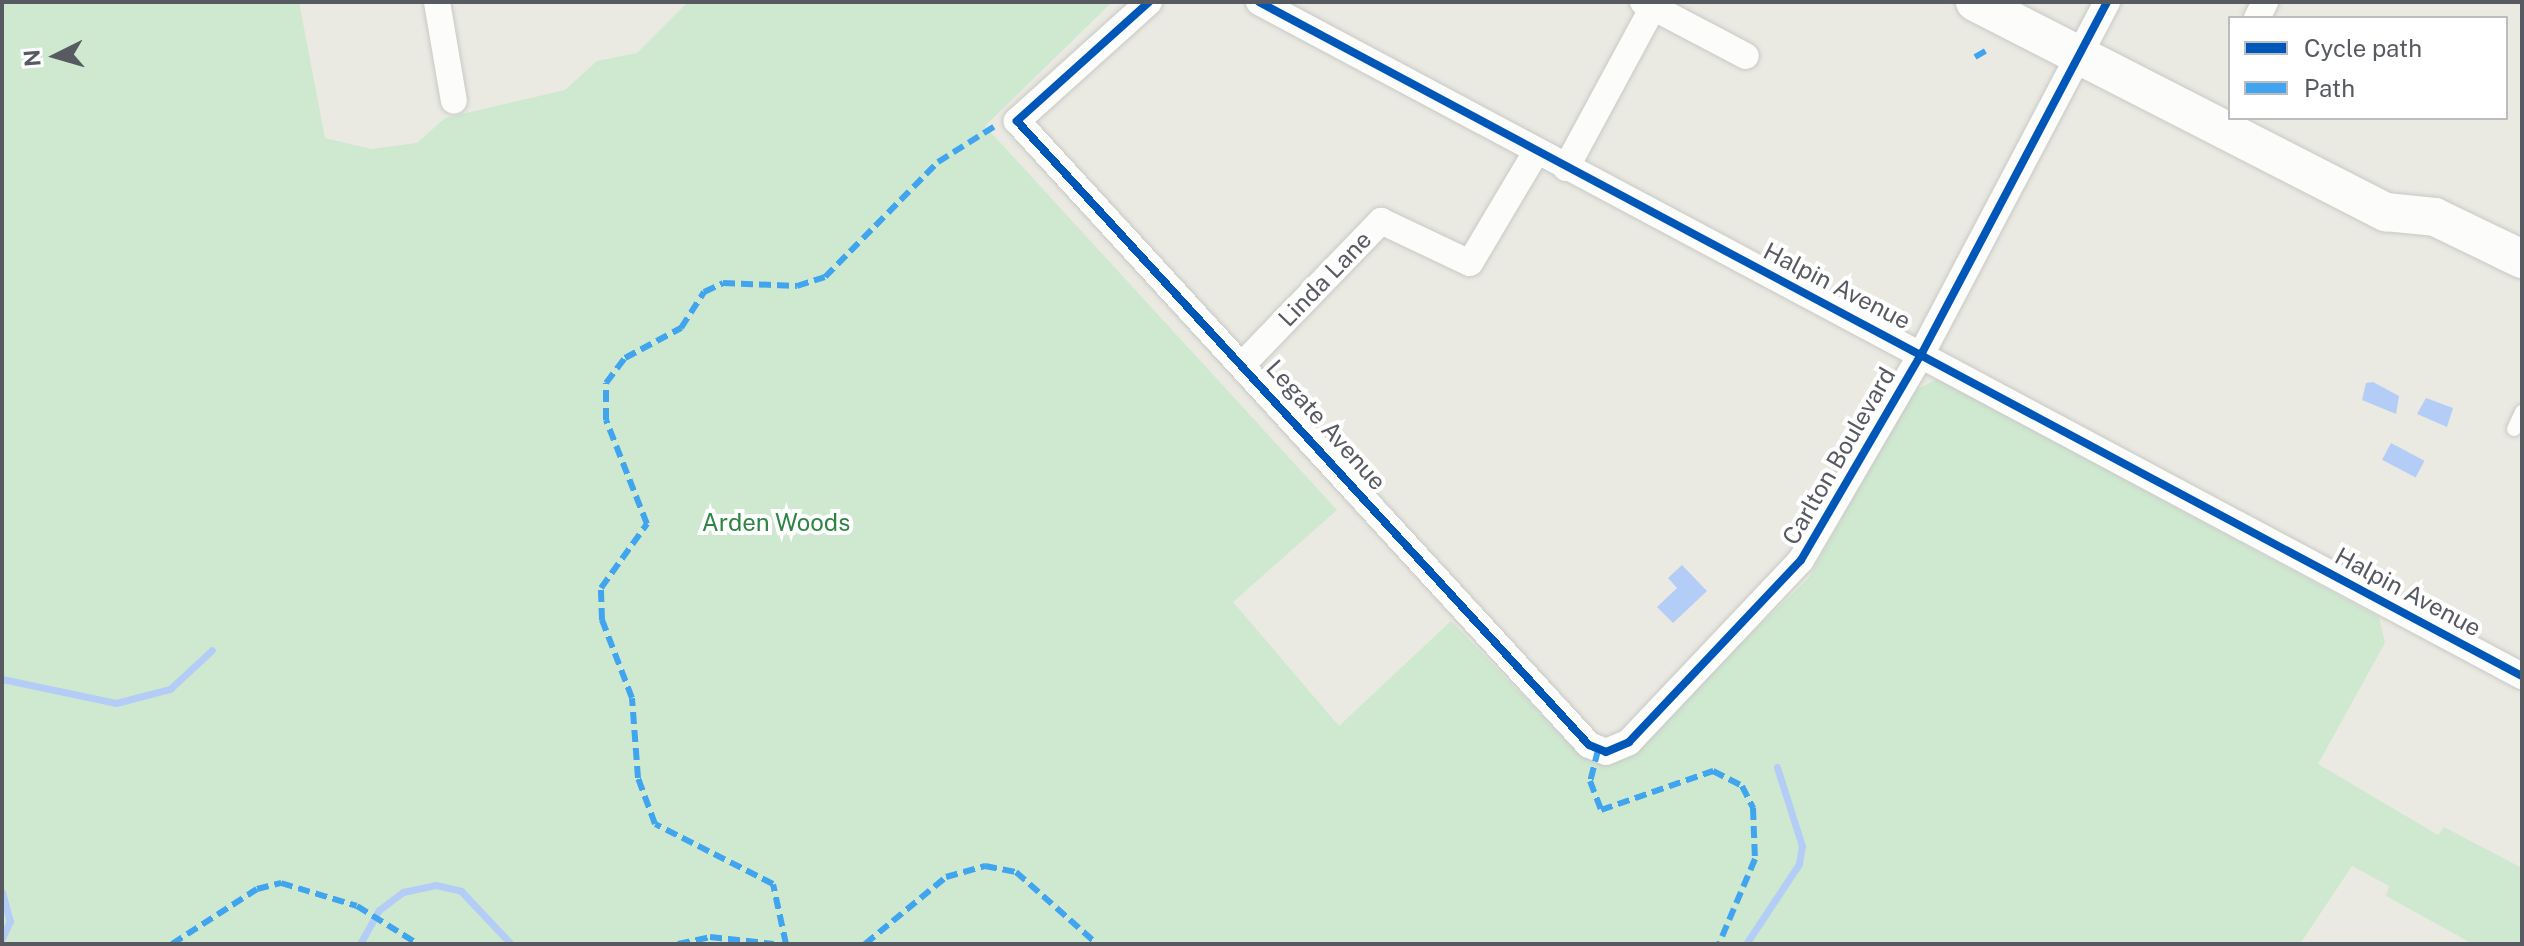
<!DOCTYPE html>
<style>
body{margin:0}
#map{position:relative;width:2524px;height:946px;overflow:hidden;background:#eaeae2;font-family:"Public Sans",sans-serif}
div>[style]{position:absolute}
.green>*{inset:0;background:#cfe8d0}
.water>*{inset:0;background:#b4cdf6;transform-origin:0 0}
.stream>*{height:7px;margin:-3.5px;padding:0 3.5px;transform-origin:3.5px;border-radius:3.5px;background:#b4cdf6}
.roads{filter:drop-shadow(0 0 2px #c8c8c7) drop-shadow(0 0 2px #c8c8c7)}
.lane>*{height:14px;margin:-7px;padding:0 7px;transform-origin:7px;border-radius:7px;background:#fcfcfb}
.street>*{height:26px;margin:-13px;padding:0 13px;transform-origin:13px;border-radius:13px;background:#fcfcfb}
.secondary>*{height:38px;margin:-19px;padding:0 19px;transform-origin:19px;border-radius:19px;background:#fcfcfb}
.quiet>*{height:6px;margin-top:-3px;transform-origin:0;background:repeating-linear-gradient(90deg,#40a5ee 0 12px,transparent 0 18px)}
.cycleway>*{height:8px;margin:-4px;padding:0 4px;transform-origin:4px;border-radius:4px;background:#0057b8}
span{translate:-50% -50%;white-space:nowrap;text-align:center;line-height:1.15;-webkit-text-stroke:8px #fff;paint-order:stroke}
.street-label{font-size:24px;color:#585a62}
.park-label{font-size:24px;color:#2e8443}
.frame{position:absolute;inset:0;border:4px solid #585a62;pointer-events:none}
.legend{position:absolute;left:2228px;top:16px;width:280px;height:104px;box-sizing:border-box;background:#fff;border:2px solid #bcbdc0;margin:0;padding:10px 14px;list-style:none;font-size:24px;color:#585a62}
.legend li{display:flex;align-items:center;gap:16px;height:40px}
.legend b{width:40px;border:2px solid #bcbdc0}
.north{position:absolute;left:16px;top:16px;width:80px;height:80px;-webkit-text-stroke:6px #fff;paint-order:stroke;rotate:265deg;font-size:22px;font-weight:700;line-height:32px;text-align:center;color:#585a62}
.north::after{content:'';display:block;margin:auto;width:28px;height:36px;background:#585a62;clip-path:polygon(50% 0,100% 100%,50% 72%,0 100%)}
</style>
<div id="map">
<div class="green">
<div style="clip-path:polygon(2px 2px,299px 2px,325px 138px,371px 149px,417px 143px,445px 118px,565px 90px,597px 61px,637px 53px,688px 2px,1112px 2px,985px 126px,1337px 510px,1233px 602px,1339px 726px,1451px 621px,1577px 752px,1602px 765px,1616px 762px,1808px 579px,1913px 391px,1938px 379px,2379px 617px,2385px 643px,2318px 764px,2438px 835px,2444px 827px,2522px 868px,2522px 944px,2473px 944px,2386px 896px,2389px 886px,2352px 866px,2300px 944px,2px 944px)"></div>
</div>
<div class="water">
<div style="clip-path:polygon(2373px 382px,2399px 396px,2396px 414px,2362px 400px,2366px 383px)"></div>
<div style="clip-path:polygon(2426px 398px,2453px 408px,2447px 427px,2417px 414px)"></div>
<div style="left:2391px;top:443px;width:38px;height:19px;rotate:28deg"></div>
<div style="clip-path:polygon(1682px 565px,1707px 591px,1673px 623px,1657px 607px,1677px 588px,1668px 578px)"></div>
</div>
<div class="stream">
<div style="left:2px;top:679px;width:116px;rotate:11.9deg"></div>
<div style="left:116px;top:703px;width:56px;rotate:-14.5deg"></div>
<div style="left:170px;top:689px;width:57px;rotate:-42.9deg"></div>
<div style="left:2px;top:892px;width:30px;rotate:75deg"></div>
<div style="left:10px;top:921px;width:19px;rotate:115deg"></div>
<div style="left:360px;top:944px;width:39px;rotate:-61deg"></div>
<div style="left:379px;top:910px;width:30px;rotate:-37deg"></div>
<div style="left:403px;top:892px;width:34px;rotate:-12deg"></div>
<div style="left:436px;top:885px;width:26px;rotate:13deg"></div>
<div style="left:461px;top:891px;width:73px;rotate:46.7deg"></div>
<div style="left:1746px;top:944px;width:96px;rotate:-56.5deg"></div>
<div style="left:1799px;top:864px;width:18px;rotate:-81deg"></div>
<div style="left:1802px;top:846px;width:83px;rotate:-107.6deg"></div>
</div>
<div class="roads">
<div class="lane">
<div style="left:2514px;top:429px;width:19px;rotate:-65deg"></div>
</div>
<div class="street">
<div style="left:437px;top:2px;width:100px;rotate:80.3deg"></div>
<div style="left:1149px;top:2px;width:178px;rotate:138deg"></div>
<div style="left:1017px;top:121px;width:846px;rotate:47.49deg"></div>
<div style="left:1589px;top:745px;width:18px;rotate:22deg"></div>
<div style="left:1606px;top:752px;width:25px;rotate:-23deg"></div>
<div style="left:1629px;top:742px;width:250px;rotate:-46.6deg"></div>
<div style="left:1801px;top:560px;width:240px;rotate:-59.7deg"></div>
<div style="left:1922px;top:353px;width:397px;rotate:-62.2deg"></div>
<div style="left:1259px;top:2px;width:1432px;rotate:28.09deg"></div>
<div style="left:1643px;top:2px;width:116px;rotate:27.7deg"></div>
<div style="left:2257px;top:18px;width:18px;rotate:-63deg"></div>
<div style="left:1566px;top:168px;width:183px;rotate:-61.6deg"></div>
<div style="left:1243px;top:364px;width:199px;rotate:-46deg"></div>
<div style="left:1381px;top:221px;width:98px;rotate:25.3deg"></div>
<div style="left:1470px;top:263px;width:129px;rotate:-59.3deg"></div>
</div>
<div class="secondary">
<div style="left:1975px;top:2px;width:462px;rotate:27.1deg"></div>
<div style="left:2386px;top:212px;width:49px;rotate:5.8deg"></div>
<div style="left:2435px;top:217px;width:97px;rotate:25.8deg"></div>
</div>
</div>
<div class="quiet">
<div style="left:1975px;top:57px;width:14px;rotate:-30deg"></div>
<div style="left:1598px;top:750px;width:32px;rotate:104deg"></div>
<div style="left:1590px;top:781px;width:31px;rotate:69deg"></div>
<div style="left:1601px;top:810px;width:119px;rotate:-19.2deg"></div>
<div style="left:1713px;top:771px;width:33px;rotate:27deg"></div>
<div style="left:1742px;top:786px;width:25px;rotate:63deg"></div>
<div style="left:1753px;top:808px;width:51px;rotate:87.8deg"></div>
<div style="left:1755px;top:859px;width:92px;rotate:113deg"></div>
<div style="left:172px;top:944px;width:101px;rotate:-32.9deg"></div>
<div style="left:257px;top:889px;width:25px;rotate:-14deg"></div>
<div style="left:281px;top:883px;width:79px;rotate:16.8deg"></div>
<div style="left:357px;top:906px;width:72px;rotate:31.9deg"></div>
<div style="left:678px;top:944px;width:33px;rotate:-12deg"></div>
<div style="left:710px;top:937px;width:64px;rotate:6.2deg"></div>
<div style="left:786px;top:944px;width:61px;rotate:-102.2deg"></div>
<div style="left:773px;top:884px;width:132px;rotate:-153deg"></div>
<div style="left:655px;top:824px;width:49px;rotate:-110.3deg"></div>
<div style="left:638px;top:778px;width:80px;rotate:-94.3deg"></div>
<div style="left:632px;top:698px;width:84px;rotate:-111deg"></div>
<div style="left:602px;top:620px;width:32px;rotate:-92deg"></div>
<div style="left:601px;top:588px;width:79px;rotate:-54.3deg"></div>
<div style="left:647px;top:524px;width:112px;rotate:-111.5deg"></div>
<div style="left:606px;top:420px;width:37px;rotate:-90deg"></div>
<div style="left:606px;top:383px;width:31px;rotate:-53deg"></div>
<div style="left:625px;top:358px;width:64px;rotate:-28.2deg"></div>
<div style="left:681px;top:328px;width:43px;rotate:-57.4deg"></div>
<div style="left:704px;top:292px;width:21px;rotate:-25deg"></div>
<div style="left:723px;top:283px;width:74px;rotate:2.3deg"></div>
<div style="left:797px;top:286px;width:29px;rotate:-18deg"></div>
<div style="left:825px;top:277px;width:161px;rotate:-45.5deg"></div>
<div style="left:938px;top:162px;width:67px;rotate:-32.3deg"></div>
<div style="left:865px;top:944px;width:105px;rotate:-39.6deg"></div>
<div style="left:946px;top:877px;width:41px;rotate:-15.8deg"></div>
<div style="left:985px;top:866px;width:32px;rotate:11deg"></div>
<div style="left:1016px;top:872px;width:108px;rotate:41.6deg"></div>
</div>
<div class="cycleway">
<div style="left:1149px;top:2px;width:178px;rotate:138deg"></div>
<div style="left:1017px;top:121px;width:846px;rotate:47.49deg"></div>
<div style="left:1589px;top:745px;width:18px;rotate:22deg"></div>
<div style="left:1606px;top:752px;width:25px;rotate:-23deg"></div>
<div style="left:1629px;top:742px;width:250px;rotate:-46.6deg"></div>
<div style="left:1801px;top:560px;width:240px;rotate:-59.7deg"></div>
<div style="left:1922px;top:353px;width:397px;rotate:-62.2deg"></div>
<div style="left:1259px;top:2px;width:1432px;rotate:28.09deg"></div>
</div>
<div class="street-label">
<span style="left:1325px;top:279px;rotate:-46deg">Linda Lane</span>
<span style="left:1837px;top:286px;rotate:27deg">Halpin Avenue</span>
<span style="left:1326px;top:425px;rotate:48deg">Legate Avenue</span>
<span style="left:1839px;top:456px;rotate:-60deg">Carlton Boulevard</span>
<span style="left:2408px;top:592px;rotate:28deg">Halpin Avenue</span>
</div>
<div class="park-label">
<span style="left:776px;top:523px">Arden Woods</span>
</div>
<div class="frame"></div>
<ul class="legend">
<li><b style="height:10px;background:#0057b8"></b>Cycle path</li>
<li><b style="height:10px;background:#40a5ee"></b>Path</li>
</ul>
<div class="north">N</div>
</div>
